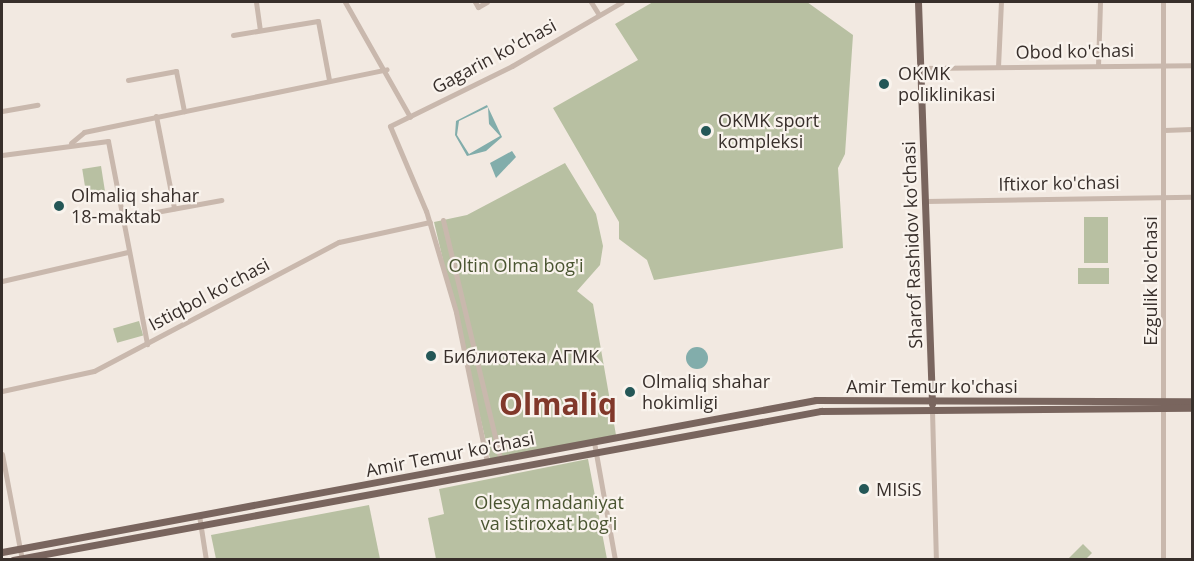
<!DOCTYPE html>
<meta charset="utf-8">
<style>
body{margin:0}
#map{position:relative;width:1194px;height:561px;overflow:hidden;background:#f2e9e1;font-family:"Open Sans",sans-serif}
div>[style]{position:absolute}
.green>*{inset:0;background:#b8c0a2;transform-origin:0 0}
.water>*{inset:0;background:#82adab}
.round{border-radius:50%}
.minor>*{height:5px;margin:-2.5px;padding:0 2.5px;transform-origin:2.5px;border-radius:2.5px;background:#c9b8ad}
.major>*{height:7px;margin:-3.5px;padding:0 3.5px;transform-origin:3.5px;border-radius:3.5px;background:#79655e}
.dots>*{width:16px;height:16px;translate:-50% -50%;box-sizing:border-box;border:3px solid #f9f3ed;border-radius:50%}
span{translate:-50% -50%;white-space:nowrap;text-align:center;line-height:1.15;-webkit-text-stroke:4.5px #f9f3ed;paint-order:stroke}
.street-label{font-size:18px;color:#382f2b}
.poi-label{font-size:18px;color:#382f2b}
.left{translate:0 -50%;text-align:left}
.park-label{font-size:18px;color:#4a5531}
.town-label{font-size:30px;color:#81382a;font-weight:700}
.frame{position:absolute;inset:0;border:3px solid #382f2b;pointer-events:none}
</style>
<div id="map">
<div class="green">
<div style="clip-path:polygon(653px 2px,807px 2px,853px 35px,845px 154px,838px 168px,843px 248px,654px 280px,647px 260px,619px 239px,619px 222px,553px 108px,638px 60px,615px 24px)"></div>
<div style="clip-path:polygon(565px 163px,596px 214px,603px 246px,600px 265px,577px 291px,593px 304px,616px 435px,490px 459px,434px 222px,467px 215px)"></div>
<div style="left:101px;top:166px;width:30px;height:19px;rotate:81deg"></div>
<div style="left:1084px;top:217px;width:24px;height:46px"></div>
<div style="left:1109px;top:268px;width:16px;height:31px;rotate:90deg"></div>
<div style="left:139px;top:321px;width:15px;height:27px;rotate:74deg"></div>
<div style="clip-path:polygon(588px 459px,607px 559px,436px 559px,428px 518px,444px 514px,439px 489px)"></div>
<div style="clip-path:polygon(369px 505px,380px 559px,216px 559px,211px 535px)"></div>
<div style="clip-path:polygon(1083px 544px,1092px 553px,1086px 559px,1068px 559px)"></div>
</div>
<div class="water">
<div style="clip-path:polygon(evenodd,487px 105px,502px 137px,486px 151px,467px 156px,455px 135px,456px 121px,487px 105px,488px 107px,489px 124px,500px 136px,469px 154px,457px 135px,459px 121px,488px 107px)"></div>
<div style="clip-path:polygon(512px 151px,516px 157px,496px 178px,490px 163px)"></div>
<div class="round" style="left:686px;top:347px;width:22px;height:22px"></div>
</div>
<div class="minor">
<div style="left:256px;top:2px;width:28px;rotate:82deg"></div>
<div style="left:345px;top:2px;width:132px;rotate:60.5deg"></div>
<div style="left:475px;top:2px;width:6px;rotate:59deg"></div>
<div style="left:478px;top:7px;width:10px;rotate:-29deg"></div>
<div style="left:591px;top:2px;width:15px;rotate:58deg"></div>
<div style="left:1163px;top:2px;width:558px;rotate:90deg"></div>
<div style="left:233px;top:35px;width:86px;rotate:-9.4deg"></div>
<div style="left:318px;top:21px;width:60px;rotate:79.4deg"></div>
<div style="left:1098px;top:66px;width:64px;rotate:-88.2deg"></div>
<div style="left:998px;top:67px;width:65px;rotate:-87.4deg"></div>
<div style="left:922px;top:68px;width:270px;rotate:-0.6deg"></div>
<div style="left:128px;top:80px;width:49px;rotate:-10.6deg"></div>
<div style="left:176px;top:71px;width:41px;rotate:78.7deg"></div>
<div style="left:2px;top:111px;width:36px;rotate:-10deg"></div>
<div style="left:156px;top:116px;width:94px;rotate:78.9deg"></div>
<div style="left:1164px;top:130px;width:28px;rotate:-2deg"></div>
<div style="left:71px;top:143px;width:17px;rotate:-40deg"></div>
<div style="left:84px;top:132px;width:309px;rotate:-11.7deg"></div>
<div style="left:2px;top:155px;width:107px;rotate:-7.5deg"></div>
<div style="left:108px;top:141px;width:207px;rotate:79.1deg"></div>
<div style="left:926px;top:201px;width:266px;rotate:-0.9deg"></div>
<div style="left:123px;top:218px;width:100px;rotate:-10.4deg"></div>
<div style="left:443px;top:220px;width:241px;rotate:76.5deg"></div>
<div style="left:2px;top:281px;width:129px;rotate:-13deg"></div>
<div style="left:2px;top:391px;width:94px;rotate:-12.3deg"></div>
<div style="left:94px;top:371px;width:277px;rotate:-27.8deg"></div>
<div style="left:339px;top:242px;width:93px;rotate:-12.4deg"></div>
<div style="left:932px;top:410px;width:150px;rotate:88.5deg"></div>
<div style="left:594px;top:442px;width:120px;rotate:79.9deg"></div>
<div style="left:2px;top:454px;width:108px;rotate:79.3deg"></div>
<div style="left:487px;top:462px;width:153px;rotate:-101.7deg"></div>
<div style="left:456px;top:312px;width:105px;rotate:-106.5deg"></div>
<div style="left:426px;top:211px;width:92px;rotate:-113deg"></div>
<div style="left:390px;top:126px;width:136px;rotate:-26.2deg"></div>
<div style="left:512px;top:66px;width:127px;rotate:-30.2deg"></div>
<div style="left:199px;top:515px;width:46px;rotate:81.2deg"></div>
</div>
<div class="major">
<div style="left:918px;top:2px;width:402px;rotate:88deg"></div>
<div style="left:2px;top:552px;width:828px;rotate:-10.58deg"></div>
<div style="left:816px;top:400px;width:376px;rotate:0.2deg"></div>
<div style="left:13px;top:560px;width:822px;rotate:-10.45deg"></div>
<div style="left:821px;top:411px;width:371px;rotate:-0.5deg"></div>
</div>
<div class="dots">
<div style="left:884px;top:84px;background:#245757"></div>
<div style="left:706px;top:131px;background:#245757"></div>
<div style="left:59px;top:206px;background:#245757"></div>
<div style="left:431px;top:356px;background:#245757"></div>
<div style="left:630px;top:392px;background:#245757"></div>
<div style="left:864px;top:489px;background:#245757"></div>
</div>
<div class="street-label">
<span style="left:1075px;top:51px;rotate:-1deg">Obod ko'chasi</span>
<span style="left:494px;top:56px;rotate:-28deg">Gagarin ko'chasi</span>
<span style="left:1059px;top:183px;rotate:-1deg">Iftixor ko'chasi</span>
<span style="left:912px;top:245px;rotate:-92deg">Sharof Rashidov ko'chasi</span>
<span style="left:1150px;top:281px;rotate:-90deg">Ezgulik ko'chasi</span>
<span style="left:209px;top:294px;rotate:-28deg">Istiqbol ko'chasi</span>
<span style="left:932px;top:386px">Amir Temur ko'chasi</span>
<span style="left:450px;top:454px;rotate:-11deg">Amir Temur ko'chasi</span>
</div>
<div class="poi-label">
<span class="left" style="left:898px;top:84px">OKMK<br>poliklinikasi</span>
<span class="left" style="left:718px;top:131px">OKMK sport<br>kompleksi</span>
<span class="left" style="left:71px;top:206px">Olmaliq shahar<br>18-maktab</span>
<span class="left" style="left:443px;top:356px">Библиотека АГМК</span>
<span class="left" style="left:642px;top:392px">Olmaliq shahar<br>hokimligi</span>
<span class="left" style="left:876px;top:489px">MISiS</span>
</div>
<div class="park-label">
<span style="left:516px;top:265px">Oltin Olma bog'i</span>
<span style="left:549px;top:513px">Olesya madaniyat<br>va istiroxat bog'i</span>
</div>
<div class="town-label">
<span style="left:558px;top:404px">Olmaliq</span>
</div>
<div class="frame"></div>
</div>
